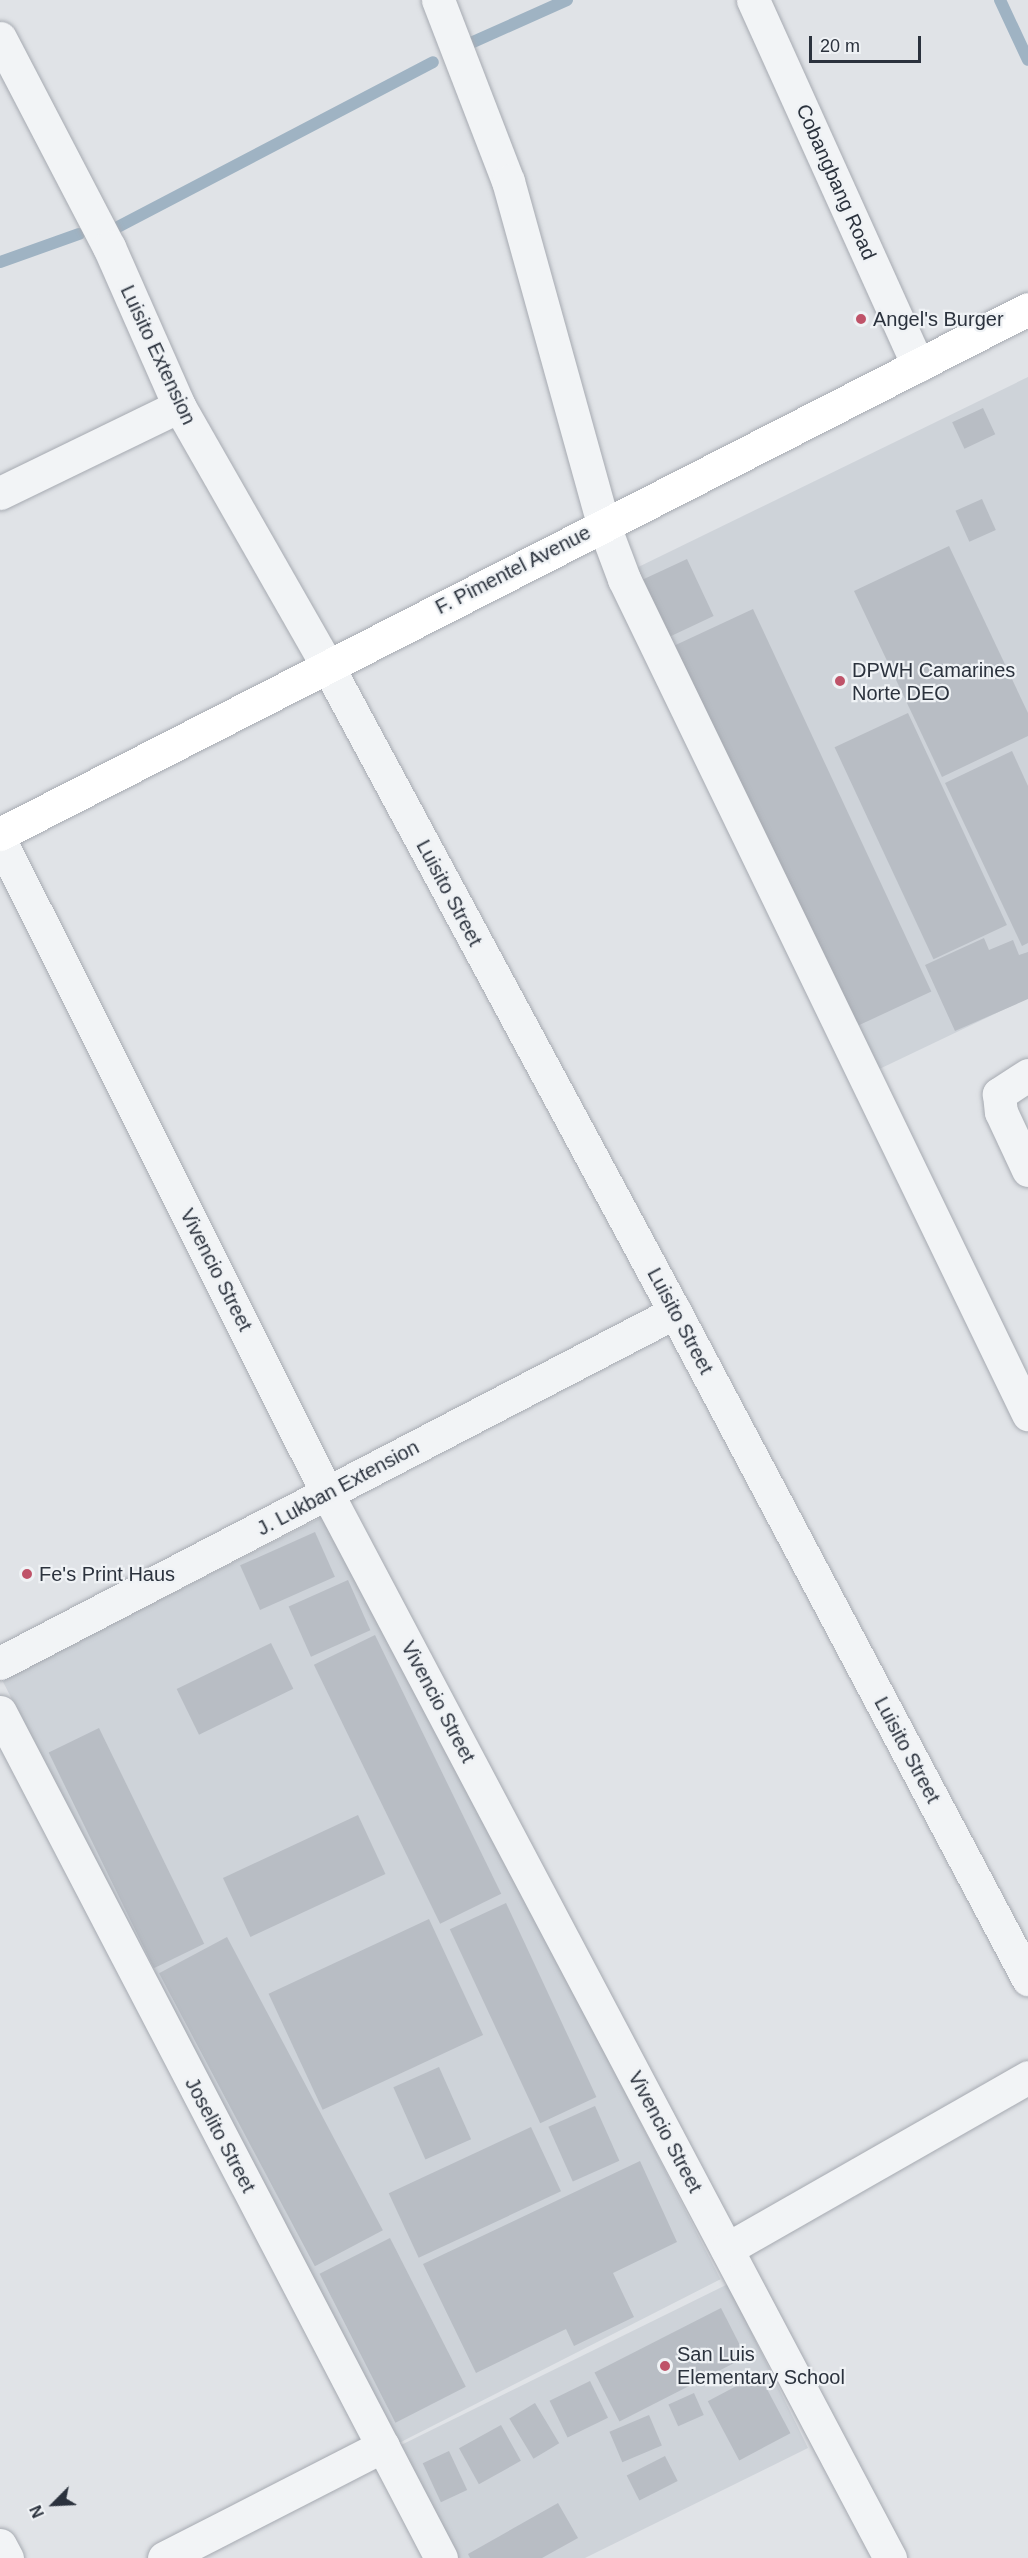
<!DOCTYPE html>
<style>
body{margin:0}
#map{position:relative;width:1028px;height:2558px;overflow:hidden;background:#e0e3e7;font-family:Arial,sans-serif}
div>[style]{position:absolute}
.built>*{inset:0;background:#ced3d9;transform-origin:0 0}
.stream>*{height:12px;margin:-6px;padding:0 6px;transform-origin:6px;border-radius:6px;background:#9fb3c3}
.building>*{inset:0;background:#b8bdc4;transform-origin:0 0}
.roads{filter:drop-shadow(0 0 2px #a6aab1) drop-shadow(0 0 2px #a6aab1)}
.minor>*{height:33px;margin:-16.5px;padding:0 16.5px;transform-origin:16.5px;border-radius:16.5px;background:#f2f4f6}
.major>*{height:33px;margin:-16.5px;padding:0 16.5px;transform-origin:16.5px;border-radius:16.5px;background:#fff}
.dots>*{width:16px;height:16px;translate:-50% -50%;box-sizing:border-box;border:3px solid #eff2f5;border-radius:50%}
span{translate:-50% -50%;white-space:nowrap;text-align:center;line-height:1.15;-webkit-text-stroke:4.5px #eff2f5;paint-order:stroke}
.street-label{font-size:20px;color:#2b323d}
.poi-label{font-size:20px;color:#2b323d}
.left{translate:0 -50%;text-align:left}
.north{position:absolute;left:24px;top:2474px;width:60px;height:60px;-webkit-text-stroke:4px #eff2f5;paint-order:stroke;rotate:246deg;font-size:16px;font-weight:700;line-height:24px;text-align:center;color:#2b323d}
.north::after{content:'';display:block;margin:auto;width:21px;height:27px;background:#2b323d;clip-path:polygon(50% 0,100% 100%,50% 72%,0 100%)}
.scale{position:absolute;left:809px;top:36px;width:112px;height:27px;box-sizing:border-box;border:3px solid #2b323d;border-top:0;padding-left:8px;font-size:18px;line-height:21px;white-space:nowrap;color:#2b323d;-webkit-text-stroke:4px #eff2f5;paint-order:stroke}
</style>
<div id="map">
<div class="built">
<div style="clip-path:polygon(1028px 377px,1028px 998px,871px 1073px,626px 573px)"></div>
<div style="left:330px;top:1513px;width:860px;height:368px;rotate:63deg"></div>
<div style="clip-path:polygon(728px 2284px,808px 2448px,585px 2558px,447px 2558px,393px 2449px)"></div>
</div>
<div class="stream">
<div style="left:1000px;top:0;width:66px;rotate:65deg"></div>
<div style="left:473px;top:42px;width:103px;rotate:-24.1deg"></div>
<div style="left:112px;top:230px;width:362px;rotate:-27.6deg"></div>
<div style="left:0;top:262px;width:84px;rotate:-19.5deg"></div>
</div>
<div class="building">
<div style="left:983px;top:408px;width:29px;height:34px;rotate:65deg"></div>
<div style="left:982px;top:499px;width:34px;height:29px;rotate:66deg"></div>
<div style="clip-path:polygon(949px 546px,1028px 713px,1028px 736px,942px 777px,854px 591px)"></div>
<div style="left:687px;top:559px;width:63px;height:51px;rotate:65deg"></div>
<div style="left:753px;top:609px;width:422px;height:96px;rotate:65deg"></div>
<div style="left:908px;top:713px;width:234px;height:81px;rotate:65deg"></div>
<div style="clip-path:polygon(1012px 751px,1028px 786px,1028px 943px,1022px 946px,945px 783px)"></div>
<div style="clip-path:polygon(984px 938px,989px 950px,1013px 940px,1019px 955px,1028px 952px,1028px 999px,955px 1031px,925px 965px)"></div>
<div style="left:315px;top:1532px;width:49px;height:82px;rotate:66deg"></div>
<div style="left:348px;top:1580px;width:55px;height:65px;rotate:66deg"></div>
<div style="left:375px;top:1635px;width:288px;height:68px;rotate:64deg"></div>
<div style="left:271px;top:1643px;width:51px;height:105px;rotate:64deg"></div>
<div style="left:99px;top:1728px;width:240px;height:56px;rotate:64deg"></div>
<div style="left:358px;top:1815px;width:65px;height:149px;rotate:65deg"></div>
<div style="left:506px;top:1903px;width:214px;height:62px;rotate:65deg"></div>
<div style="left:429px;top:1919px;width:128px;height:177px;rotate:65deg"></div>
<div style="left:227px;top:1937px;width:332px;height:77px;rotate:62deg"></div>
<div style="left:439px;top:2067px;width:79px;height:50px;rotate:66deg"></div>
<div style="left:595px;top:2106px;width:60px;height:51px;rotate:66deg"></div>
<div style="left:531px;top:2127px;width:71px;height:157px;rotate:65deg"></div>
<div style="clip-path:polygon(640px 2161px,677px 2242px,613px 2273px,634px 2317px,574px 2346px,566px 2329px,476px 2373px,423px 2264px)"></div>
<div style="left:390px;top:2238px;width:167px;height:79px;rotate:63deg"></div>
<div style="left:721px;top:2308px;width:55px;height:142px;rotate:63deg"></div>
<div style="left:759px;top:2374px;width:67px;height:58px;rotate:62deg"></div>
<div style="left:590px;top:2381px;width:41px;height:45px;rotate:64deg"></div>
<div style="left:694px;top:2393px;width:24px;height:28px;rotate:66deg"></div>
<div style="left:535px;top:2403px;width:47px;height:30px;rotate:59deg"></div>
<div style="left:649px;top:2415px;width:33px;height:43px;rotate:67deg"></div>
<div style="left:501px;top:2425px;width:41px;height:48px;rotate:61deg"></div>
<div style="left:449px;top:2451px;width:43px;height:29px;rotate:65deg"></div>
<div style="left:665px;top:2456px;width:28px;height:43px;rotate:63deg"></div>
<div style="clip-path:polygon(558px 2503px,578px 2538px,542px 2558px,470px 2558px,468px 2554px)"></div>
</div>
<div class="roads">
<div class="minor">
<div style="left:438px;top:0;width:194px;rotate:68.9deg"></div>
<div style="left:508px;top:181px;width:355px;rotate:74.5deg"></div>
<div style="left:603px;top:523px;width:60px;rotate:69.4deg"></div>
<div style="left:624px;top:579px;width:928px;rotate:64.18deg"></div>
<div style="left:753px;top:0;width:401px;rotate:65.7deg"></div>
<div style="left:0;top:38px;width:236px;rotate:62.5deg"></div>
<div style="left:109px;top:247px;width:174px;rotate:66.2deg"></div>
<div style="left:179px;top:406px;width:298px;rotate:60.3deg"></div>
<div style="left:327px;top:665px;width:735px;rotate:61.73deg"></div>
<div style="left:675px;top:1312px;width:755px;rotate:62.11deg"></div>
<div style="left:0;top:493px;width:199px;rotate:-25.9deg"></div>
<div style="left:0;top:840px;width:730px;rotate:63.4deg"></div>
<div style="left:327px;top:1493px;width:1205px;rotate:62.14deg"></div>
<div style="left:1028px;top:1075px;width:35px;rotate:147deg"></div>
<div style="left:999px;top:1094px;width:18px;rotate:84deg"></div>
<div style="left:1001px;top:1112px;width:64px;rotate:65deg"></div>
<div style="left:0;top:1663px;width:761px;rotate:-27.47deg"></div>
<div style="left:0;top:1712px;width:954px;rotate:62.47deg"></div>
<div style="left:727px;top:2249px;width:347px;rotate:-29.7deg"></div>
<div style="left:0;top:2545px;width:15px;rotate:62deg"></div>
<div style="left:164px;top:2558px;width:246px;rotate:-27.1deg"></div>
</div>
<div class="major">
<div style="left:0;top:834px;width:1154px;rotate:-27.05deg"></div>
</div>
</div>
<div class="dots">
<div style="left:861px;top:319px;background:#bf5369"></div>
<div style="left:840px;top:681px;background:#bf5369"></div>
<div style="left:27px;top:1574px;background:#bf5369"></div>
<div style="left:665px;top:2366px;background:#bf5369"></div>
</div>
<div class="street-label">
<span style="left:836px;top:182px;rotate:66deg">Cobangbang Road</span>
<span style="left:158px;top:355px;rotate:65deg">Luisito Extension</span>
<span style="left:513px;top:570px;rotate:-27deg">F. Pimentel Avenue</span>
<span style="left:449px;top:893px;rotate:62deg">Luisito Street</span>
<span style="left:216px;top:1270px;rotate:63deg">Vivencio Street</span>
<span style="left:680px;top:1321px;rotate:62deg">Luisito Street</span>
<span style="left:338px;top:1488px;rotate:-28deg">J. Lukban Extension</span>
<span style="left:438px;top:1702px;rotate:62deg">Vivencio Street</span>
<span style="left:907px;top:1750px;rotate:62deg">Luisito Street</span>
<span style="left:665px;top:2132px;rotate:62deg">Vivencio Street</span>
<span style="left:220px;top:2135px;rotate:62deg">Joselito Street</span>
</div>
<div class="poi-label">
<span class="left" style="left:873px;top:319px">Angel's Burger</span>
<span class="left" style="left:852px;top:682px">DPWH Camarines<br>Norte DEO</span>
<span class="left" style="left:39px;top:1574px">Fe's Print Haus</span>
<span class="left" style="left:677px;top:2366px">San Luis<br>Elementary School</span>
</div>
<div class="north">N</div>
<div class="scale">20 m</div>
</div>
